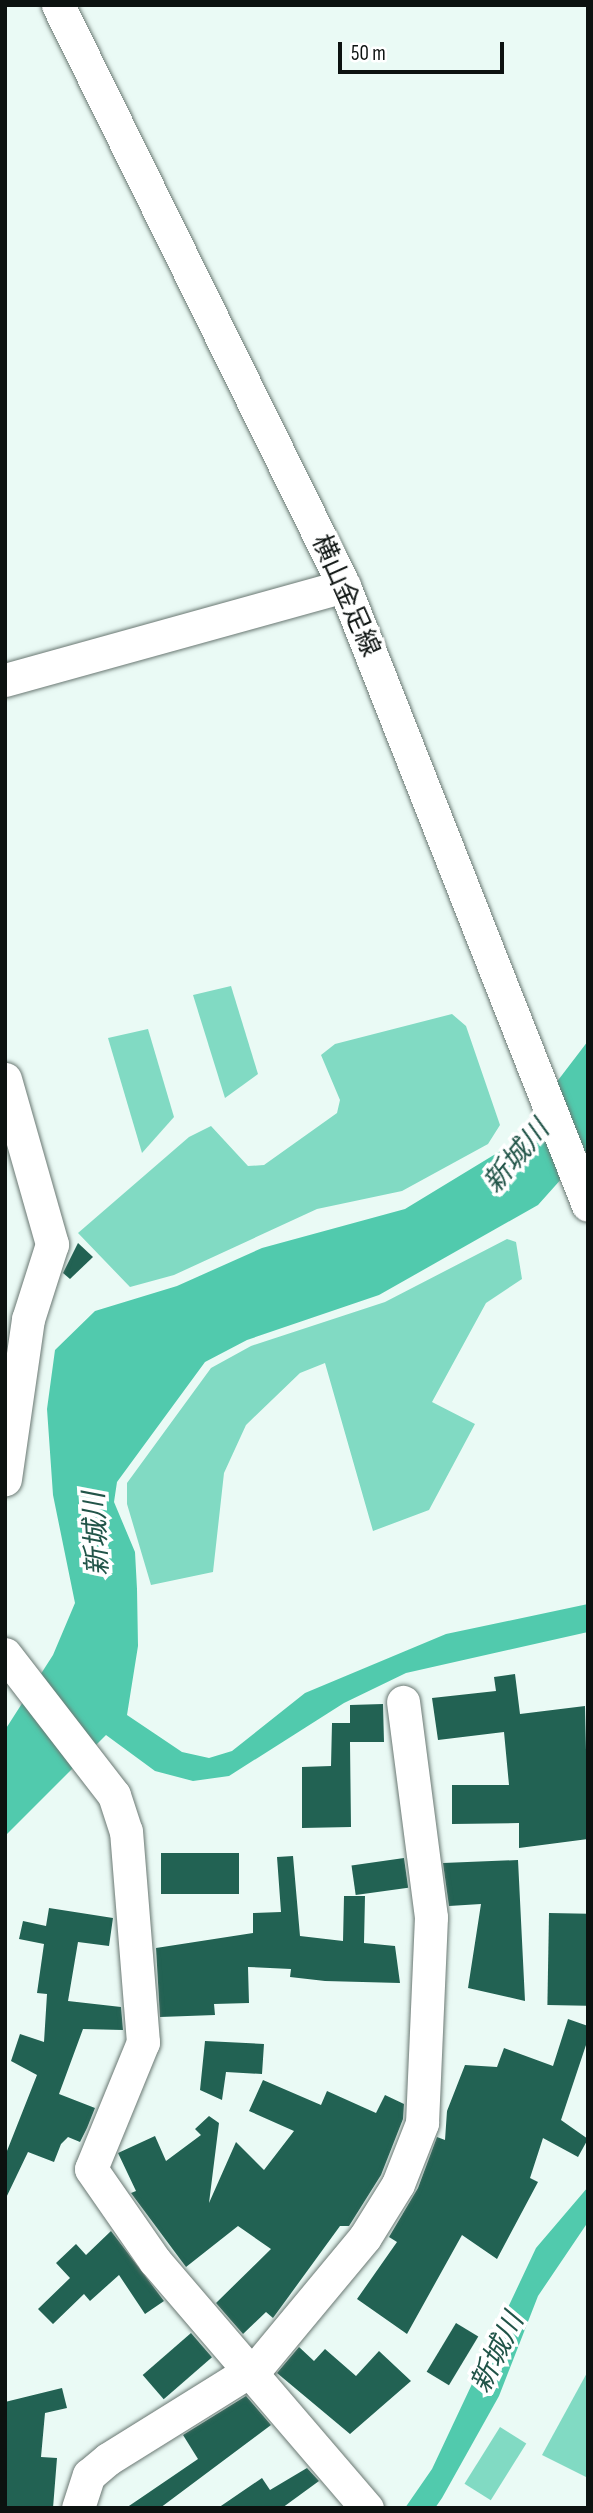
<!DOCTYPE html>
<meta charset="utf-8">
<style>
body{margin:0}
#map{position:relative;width:593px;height:2513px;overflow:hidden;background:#eafaf5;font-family:"Sofia Sans Condensed","Noto Sans JP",sans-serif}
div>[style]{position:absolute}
.green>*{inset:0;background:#81dac3;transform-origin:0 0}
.water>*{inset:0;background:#51caad}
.building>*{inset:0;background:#226253;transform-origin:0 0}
.roads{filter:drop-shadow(0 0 2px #6a7873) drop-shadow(0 0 2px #6a7873)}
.minor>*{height:33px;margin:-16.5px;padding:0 16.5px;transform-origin:16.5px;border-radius:16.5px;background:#fff}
span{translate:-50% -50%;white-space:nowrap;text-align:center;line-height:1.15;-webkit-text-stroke:7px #fff;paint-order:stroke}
.street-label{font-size:26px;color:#0c1210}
.water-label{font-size:28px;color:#215448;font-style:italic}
.frame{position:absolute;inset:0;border:7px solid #0c1210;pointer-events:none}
.scale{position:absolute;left:338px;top:42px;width:166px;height:32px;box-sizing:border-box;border:4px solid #0c1210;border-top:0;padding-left:9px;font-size:21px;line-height:24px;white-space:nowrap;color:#0c1210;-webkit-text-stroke:5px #fff;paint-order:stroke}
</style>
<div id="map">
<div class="green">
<div style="clip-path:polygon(231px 986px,258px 1074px,225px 1098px,193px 995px)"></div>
<div style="clip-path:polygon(452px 1014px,466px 1026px,500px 1125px,488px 1144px,402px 1191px,317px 1209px,174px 1275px,130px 1287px,78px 1233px,189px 1137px,211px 1126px,248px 1166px,264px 1165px,337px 1113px,340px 1100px,321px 1055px,335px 1044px)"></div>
<div style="clip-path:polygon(148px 1029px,174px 1117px,142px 1153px,108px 1038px)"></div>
<div style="clip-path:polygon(507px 1239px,516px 1242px,522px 1279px,486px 1303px,432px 1402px,475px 1424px,429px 1510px,373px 1531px,325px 1363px,300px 1373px,246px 1425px,224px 1473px,213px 1572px,151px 1585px,127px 1504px,127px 1483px,211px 1368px,251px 1346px,385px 1302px)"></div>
<div style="clip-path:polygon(588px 2371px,588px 2478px,542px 2455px)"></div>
<div style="left:500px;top:2427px;width:31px;height:67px;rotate:32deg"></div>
</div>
<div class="water">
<div style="clip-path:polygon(588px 1041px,588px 1149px,538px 1205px,379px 1295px,247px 1340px,205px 1362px,117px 1482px,114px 1502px,135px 1552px,137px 1589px,138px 1646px,127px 1715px,182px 1752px,209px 1758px,232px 1751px,305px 1693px,446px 1634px,588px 1604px,588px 1632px,406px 1673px,344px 1703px,229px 1776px,193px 1781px,155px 1771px,106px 1735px,5px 1836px,5px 1730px,53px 1655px,75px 1603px,53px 1495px,47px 1409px,55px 1350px,95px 1311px,177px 1286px,262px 1248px,405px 1209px,507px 1147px)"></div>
<div style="clip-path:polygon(588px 2187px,588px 2222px,538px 2296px,499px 2396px,442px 2498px,435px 2508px,405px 2508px,432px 2469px,536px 2248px)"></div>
</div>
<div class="building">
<div style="clip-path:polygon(78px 1243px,93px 1257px,70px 1279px,63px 1273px)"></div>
<div style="clip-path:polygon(515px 1674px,520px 1714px,585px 1706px,588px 1839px,519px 1848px,519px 1823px,452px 1824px,452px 1785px,509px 1785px,504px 1732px,438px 1740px,432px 1698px,496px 1691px,494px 1677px)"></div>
<div style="clip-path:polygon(383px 1704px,384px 1742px,350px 1742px,351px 1827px,302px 1828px,302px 1767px,331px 1766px,332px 1723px,350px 1723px,350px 1705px)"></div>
<div style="left:161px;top:1853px;width:78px;height:41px"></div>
<div style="clip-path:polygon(293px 1856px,300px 1936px,343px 1941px,344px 1896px,365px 1896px,364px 1943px,395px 1946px,400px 1983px,325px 1981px,290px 1977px,291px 1969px,248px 1967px,249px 2003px,214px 2004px,215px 2015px,160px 2017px,156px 1948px,253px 1933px,253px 1913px,281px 1912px,277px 1857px)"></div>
<div style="left:404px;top:1858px;width:30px;height:53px;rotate:82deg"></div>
<div style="clip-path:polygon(518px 1860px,525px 2001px,468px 1988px,481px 1904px,449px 1906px,443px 1863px)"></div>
<div style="clip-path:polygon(49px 1908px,113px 1918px,109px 1946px,78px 1942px,68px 2001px,121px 2007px,123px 2030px,83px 2029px,59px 2094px,95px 2108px,87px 2128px,80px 2142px,68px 2137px,61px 2144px,54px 2162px,28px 2152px,5px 2200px,5px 2156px,37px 2075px,11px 2061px,20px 2034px,44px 2042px,47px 1994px,37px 1993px,44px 1944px,19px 1939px,23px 1921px,46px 1926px)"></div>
<div style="left:549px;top:1913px;width:39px;height:92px;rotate:1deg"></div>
<div style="clip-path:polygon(568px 2019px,588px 2026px,588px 2039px,561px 2120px,588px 2139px,578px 2157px,543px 2138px,530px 2178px,538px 2182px,497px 2259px,462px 2235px,407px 2334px,357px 2299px,397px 2242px,389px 2237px,418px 2188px,437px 2137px,445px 2140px,447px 2111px,465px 2065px,497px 2067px,504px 2048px,553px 2066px)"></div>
<div style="clip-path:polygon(205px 2041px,264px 2044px,262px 2074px,226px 2072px,222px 2100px,200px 2090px)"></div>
<div style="clip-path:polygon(263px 2080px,321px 2105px,327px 2091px,376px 2113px,385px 2095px,404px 2104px,403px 2119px,381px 2175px,349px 2226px,340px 2226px,273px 2318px,266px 2312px,243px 2334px,216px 2303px,271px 2249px,238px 2226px,186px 2267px,131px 2193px,136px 2191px,118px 2153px,155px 2136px,166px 2161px,201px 2135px,195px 2129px,209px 2116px,219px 2123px,209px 2203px,236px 2142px,264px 2170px,294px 2131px,249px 2111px)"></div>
<div style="clip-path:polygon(111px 2231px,164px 2301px,145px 2314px,119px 2275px,90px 2301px,84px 2294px,53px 2324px,38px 2309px,70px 2278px,56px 2263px,76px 2244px,86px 2255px)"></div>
<div style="left:456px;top:2323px;width:26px;height:57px;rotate:31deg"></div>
<div style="left:191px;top:2333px;width:32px;height:64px;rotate:49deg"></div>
<div style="clip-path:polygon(299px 2347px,314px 2361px,325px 2349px,356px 2376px,379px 2351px,411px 2381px,350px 2434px,277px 2373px)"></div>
<div style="clip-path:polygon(62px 2388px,67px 2408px,45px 2413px,41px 2457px,57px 2458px,53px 2508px,5px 2508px,5px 2402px)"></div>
<div style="clip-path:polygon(246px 2396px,271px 2425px,160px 2508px,126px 2508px,198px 2459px,183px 2435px)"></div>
<div style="clip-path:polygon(307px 2468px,319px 2481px,282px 2508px,218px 2508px,262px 2478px,270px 2490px)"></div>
</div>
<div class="roads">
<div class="minor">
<div style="left:58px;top:5px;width:648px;rotate:63.79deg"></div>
<div style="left:344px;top:586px;width:665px;rotate:68.49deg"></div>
<div style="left:5px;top:680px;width:352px;rotate:-15.5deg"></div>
<div style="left:5px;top:1079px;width:172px;rotate:74.1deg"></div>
<div style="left:52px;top:1244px;width:79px;rotate:107.7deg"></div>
<div style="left:28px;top:1319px;width:162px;rotate:98.2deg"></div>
<div style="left:5px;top:1654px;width:178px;rotate:52.3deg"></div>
<div style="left:114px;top:1795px;width:38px;rotate:72deg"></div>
<div style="left:126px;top:1831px;width:212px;rotate:85.4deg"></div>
<div style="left:143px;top:2042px;width:137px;rotate:112.3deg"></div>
<div style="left:91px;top:2169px;width:112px;rotate:55.2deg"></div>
<div style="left:155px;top:2261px;width:326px;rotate:49.4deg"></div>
<div style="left:253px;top:2372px;width:175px;rotate:-50.3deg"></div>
<div style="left:365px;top:2237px;width:62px;rotate:-58.1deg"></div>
<div style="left:398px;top:2184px;width:66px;rotate:-68.5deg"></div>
<div style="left:422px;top:2123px;width:206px;rotate:-87.5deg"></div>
<div style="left:431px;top:1917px;width:217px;rotate:-97.4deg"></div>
<div style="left:78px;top:2508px;width:35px;rotate:-72deg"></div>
<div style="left:89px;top:2475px;width:25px;rotate:-40deg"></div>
<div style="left:108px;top:2459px;width:168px;rotate:-31.9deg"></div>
</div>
</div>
<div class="street-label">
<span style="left:345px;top:596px;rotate:66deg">横山金足線</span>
</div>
<div class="water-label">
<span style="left:517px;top:1157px;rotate:-50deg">新城川</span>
<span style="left:97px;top:1534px;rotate:-93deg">新城川</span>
<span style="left:498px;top:2353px;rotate:-64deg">新城川</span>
</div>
<div class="frame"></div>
<div class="scale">50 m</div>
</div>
